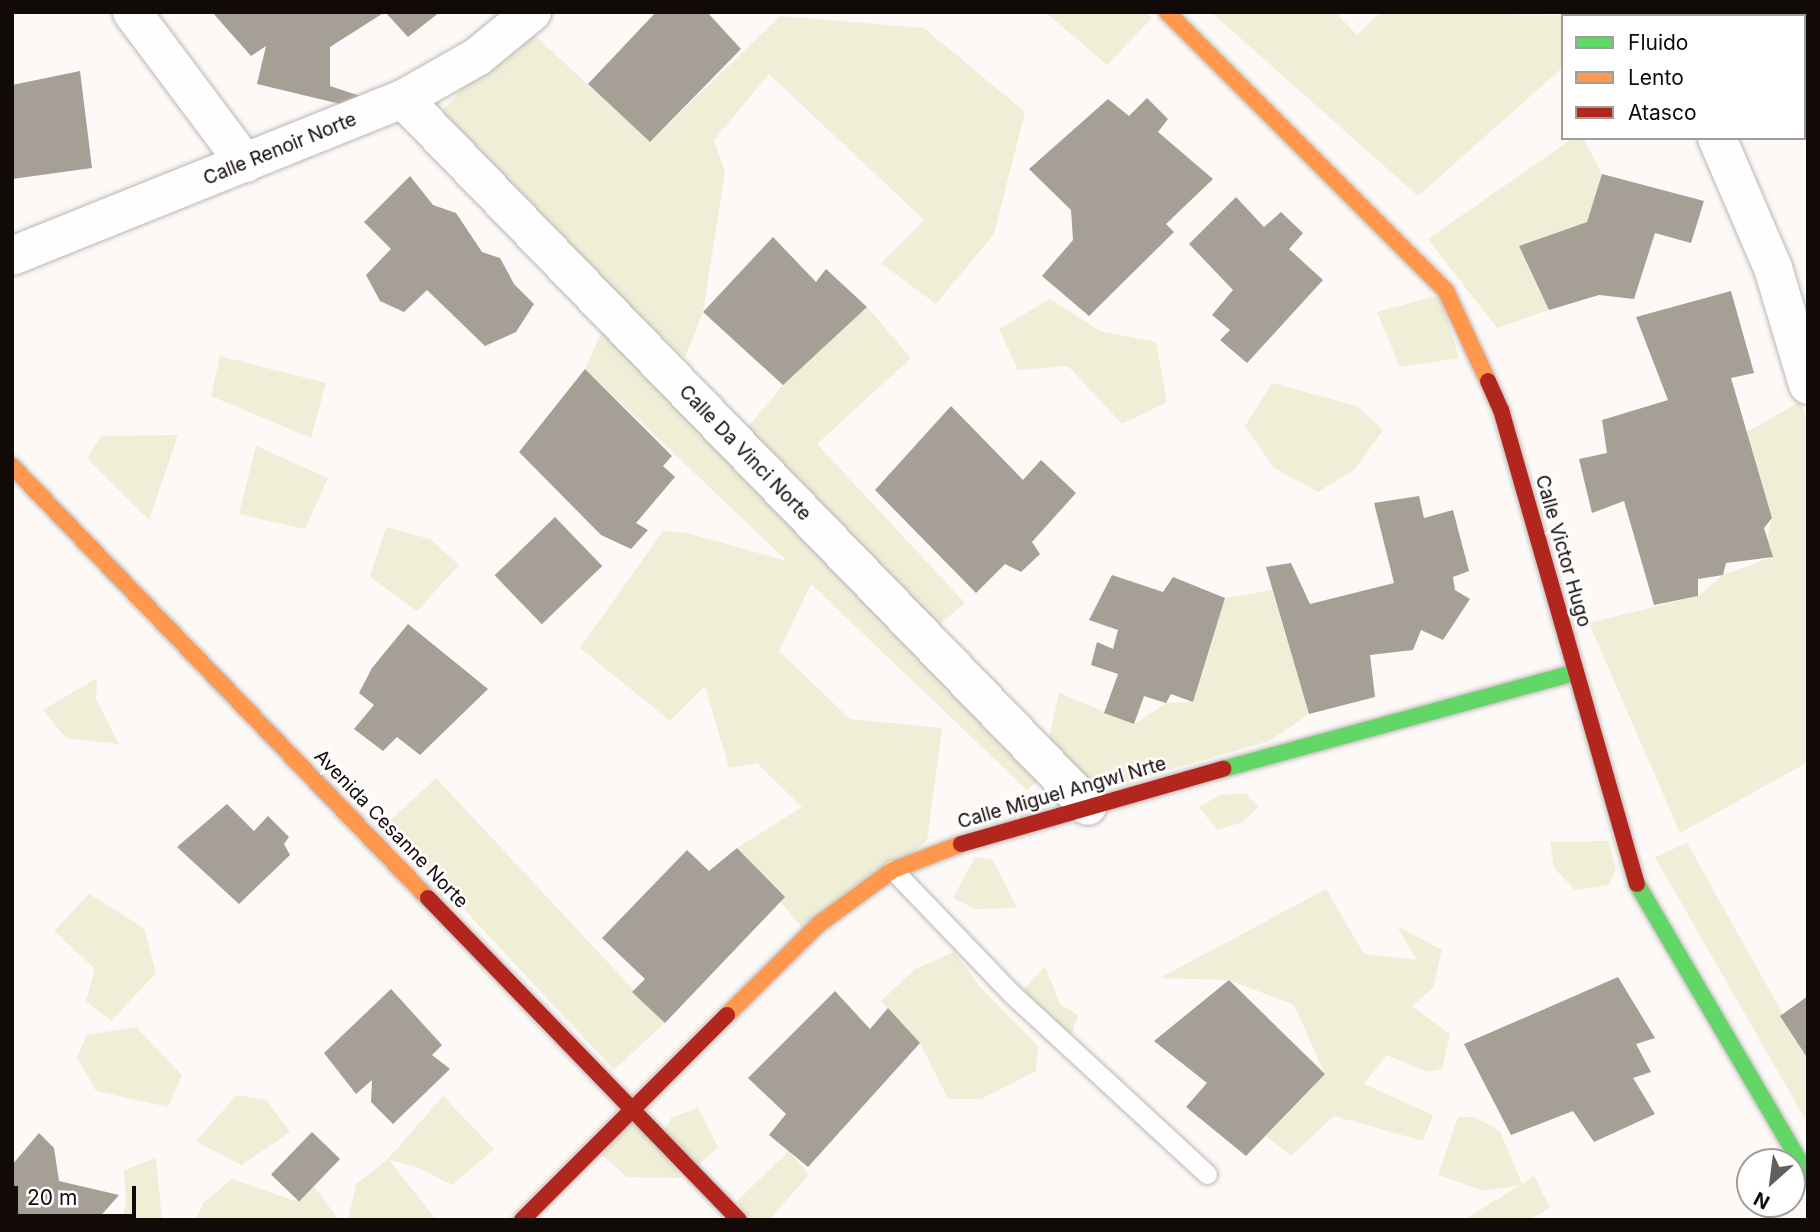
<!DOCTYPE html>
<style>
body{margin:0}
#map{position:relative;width:1820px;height:1232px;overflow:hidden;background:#fcf9f7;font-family:Inter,sans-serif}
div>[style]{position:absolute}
.green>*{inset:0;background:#efeed7;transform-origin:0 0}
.building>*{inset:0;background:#a69f96;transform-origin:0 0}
.roads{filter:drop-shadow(0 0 2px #bcb6b3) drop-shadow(0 0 2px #bcb6b3)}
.lane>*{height:19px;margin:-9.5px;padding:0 9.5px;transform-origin:9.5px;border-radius:9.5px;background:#fffefe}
.street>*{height:38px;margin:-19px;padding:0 19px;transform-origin:19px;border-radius:19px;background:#fffefe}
.fast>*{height:16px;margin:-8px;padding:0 8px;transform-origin:8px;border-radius:8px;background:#63d668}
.slow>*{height:16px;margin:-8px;padding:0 8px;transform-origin:8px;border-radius:8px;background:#ff974d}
.jam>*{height:16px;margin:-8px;padding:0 8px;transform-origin:8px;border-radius:8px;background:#b3261e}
span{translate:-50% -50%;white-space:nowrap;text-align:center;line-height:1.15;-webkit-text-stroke:5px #fff;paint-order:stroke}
.street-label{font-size:19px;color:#120a06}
.frame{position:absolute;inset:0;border:14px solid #120a06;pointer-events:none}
.legend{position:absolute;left:1561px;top:14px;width:245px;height:126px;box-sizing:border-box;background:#fff;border:2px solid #a09d9b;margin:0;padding:9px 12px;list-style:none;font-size:21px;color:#120a06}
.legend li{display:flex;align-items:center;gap:14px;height:35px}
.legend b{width:35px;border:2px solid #a09d9b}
.north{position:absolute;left:1736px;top:1148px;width:70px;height:70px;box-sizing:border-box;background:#fff;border:2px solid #a09d9b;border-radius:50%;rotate:208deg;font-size:19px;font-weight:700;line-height:28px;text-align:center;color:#120a06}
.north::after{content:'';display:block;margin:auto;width:24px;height:32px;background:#645e5a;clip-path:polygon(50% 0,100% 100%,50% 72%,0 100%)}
.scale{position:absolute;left:14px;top:1186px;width:122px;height:32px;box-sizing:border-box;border:4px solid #120a06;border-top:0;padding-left:9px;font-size:21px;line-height:24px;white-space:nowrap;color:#120a06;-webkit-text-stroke:5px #fff;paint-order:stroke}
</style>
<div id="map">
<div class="green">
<div style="clip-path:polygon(1045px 12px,1146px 12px,1152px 18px,1107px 65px)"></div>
<div style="clip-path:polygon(1211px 12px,1335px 12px,1357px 35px,1381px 12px,1611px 16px,1563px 16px,1563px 67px,1418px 196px)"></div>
<div style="clip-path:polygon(780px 16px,924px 28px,1025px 112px,994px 234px,936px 304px,881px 263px,924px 220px,769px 74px,714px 140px,725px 172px,703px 312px,685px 358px,433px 122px,520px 22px,650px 142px)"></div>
<div style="clip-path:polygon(1573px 138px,1583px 138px,1602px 174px,1587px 222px,1519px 246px,1549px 310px,1497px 328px,1428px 239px)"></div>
<div style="clip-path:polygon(1440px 295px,1459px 358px,1400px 367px,1377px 312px)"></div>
<div style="clip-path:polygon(1050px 299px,1100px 331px,1156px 342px,1167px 402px,1122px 424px,1068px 366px,1018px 370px,999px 329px)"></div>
<div style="clip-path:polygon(867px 307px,911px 358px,817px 444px,965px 603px,928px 634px,743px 433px,783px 385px)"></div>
<div style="clip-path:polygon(604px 327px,1051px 770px,1027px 790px,811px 584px,779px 651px,850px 719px,942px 728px,927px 841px,808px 935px,737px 848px,802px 807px,757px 763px,729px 768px,705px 686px,670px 721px,580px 648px,663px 531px,687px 533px,787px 561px,585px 369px)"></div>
<div style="clip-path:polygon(220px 356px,326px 383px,311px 438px,211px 396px)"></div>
<div style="clip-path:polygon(1272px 383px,1357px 406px,1383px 430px,1354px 470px,1318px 492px,1274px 468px,1245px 426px)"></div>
<div style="clip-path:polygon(1801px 401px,1808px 422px,1808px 762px,1680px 833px,1589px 623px,1698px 596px,1723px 575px,1772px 557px,1767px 539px,1772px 518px,1747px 432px)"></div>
<div style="clip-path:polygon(178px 435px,149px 520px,87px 458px,101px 436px)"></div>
<div style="clip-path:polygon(256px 446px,328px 478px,305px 529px,239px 514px)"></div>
<div style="clip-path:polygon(386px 527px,430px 539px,459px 565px,417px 611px,370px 577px)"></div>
<div style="clip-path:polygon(1272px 590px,1309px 714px,1269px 741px,1104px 789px,1045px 757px,1059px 693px,1134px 724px,1166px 703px,1193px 702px,1225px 598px)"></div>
<div style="clip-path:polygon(97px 678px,96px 699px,119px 744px,66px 738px,43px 710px)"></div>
<div style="left:436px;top:778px;width:335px;height:69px;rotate:47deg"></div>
<div style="clip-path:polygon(1246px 793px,1258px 807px,1243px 822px,1217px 830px,1199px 807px,1220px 795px)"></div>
<div style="clip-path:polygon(1608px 841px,1616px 868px,1609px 885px,1575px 890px,1554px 868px,1550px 842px)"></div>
<div style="clip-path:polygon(1687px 843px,1808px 1059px,1808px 1124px,1655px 857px)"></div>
<div style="clip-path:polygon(975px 857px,993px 860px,1017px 908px,975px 909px,953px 898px)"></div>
<div style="clip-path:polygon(1326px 889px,1364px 954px,1417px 960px,1397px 926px,1442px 950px,1433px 988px,1412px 1006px,1450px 1034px,1442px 1069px,1428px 1072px,1387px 1055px,1364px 1084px,1433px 1115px,1423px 1141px,1334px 1116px,1291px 1156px,1266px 1136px,1325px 1074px,1294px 1005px,1229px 980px,1160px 978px)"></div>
<div style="clip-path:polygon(89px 894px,144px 928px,156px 973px,111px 1021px,86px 1001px,95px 969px,54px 931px)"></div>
<div style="clip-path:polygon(954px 952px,980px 987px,1038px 1046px,1036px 1071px,981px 1099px,948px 1099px,920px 1043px,881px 1001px,915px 969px)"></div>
<div style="clip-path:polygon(1045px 966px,1060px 1004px,1078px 1015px,1069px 1043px,1021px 993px)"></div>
<div style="clip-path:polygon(136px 1027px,182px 1075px,168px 1107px,96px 1091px,77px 1057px,87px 1035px)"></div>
<div style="clip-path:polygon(237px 1095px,266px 1100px,290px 1132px,241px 1165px,196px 1141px)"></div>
<div style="clip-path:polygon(443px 1096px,494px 1149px,452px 1185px,417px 1167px,389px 1160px,436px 1220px,348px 1220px,356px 1184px,388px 1159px)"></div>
<div style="clip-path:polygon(698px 1108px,718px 1147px,696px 1167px,664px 1132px,671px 1118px)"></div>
<div style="clip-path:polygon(633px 1112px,681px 1178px,627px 1177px,602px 1155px)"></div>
<div style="clip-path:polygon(1458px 1117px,1474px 1117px,1500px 1131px,1522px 1184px,1534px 1176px,1550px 1208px,1528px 1220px,1464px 1220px,1520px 1185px,1484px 1191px,1438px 1175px)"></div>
<div style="clip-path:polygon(789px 1151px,809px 1175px,769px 1220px,752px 1220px,737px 1201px)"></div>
<div style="clip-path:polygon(156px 1158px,162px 1220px,122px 1220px,126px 1202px,124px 1170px)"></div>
<div style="clip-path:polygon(232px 1179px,295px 1201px,313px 1185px,339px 1220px,196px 1220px,203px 1203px)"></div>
</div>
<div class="building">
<div style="clip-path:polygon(212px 12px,440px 12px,408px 37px,385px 12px,330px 47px,330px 86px,360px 96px,357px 108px,257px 84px,266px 46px,251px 56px)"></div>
<div style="clip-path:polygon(656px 12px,707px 12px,741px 49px,650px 142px,588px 84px)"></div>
<div style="clip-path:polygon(1714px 12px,1756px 12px,1751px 16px)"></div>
<div style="clip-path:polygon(1808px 12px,1808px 91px,1804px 16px,1796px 16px)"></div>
<div style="clip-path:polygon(80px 71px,92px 168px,12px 179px,12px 85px)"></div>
<div style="clip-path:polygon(1147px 98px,1168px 119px,1158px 132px,1213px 179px,1166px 224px,1174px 232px,1089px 316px,1042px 276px,1073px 240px,1071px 210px,1029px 169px,1108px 99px,1129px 116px)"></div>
<div style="clip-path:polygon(1602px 174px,1704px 201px,1691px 243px,1655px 233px,1634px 299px,1599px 295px,1549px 310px,1519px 246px,1587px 222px)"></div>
<div style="clip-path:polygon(410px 176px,433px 205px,456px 213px,482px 252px,500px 258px,514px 284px,534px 304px,516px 332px,485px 346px,427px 290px,404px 312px,380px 301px,366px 275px,391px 249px,364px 222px)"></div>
<div style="clip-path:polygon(1236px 197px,1264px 227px,1281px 212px,1303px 233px,1289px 249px,1323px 280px,1247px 363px,1220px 340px,1230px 330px,1212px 315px,1233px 290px,1189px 244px)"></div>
<div style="clip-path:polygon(773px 237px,816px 282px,826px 269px,867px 307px,783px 385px,703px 312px)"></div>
<div style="clip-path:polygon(1731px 291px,1754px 373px,1731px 378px,1772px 518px,1764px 528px,1773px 557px,1726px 563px,1723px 575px,1698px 579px,1698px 596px,1654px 605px,1624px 501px,1592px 513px,1579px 459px,1607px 453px,1602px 420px,1668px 400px,1636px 317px)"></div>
<div style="clip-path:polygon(585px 369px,672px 456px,663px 466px,675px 477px,636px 523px,648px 530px,631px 549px,601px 535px,519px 452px)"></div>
<div style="clip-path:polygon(951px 406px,1023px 480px,1041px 460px,1076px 493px,1032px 542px,1040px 554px,1021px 572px,1005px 564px,976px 593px,875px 490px)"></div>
<div style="clip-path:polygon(1419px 496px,1424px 518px,1453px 510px,1469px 571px,1453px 577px,1455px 590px,1470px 599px,1443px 640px,1421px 630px,1413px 650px,1370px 655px,1375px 697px,1309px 714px,1266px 567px,1291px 563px,1310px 604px,1394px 583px,1374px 503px)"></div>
<div style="left:555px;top:517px;width:68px;height:84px;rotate:46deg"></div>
<div style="clip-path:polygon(1112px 575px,1163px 592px,1173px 577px,1225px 598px,1193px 702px,1171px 694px,1166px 703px,1144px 696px,1134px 724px,1104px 713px,1118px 674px,1091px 665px,1097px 642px,1113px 649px,1118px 630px,1089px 620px)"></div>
<div style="clip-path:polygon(408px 624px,488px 689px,420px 755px,397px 737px,383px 751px,354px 729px,374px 705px,359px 693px,372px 668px)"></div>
<div style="clip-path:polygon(227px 804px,254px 831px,268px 816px,289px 837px,284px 844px,290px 855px,239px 904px,177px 847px)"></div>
<div style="clip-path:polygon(737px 848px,785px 897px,665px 1023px,632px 992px,645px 979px,602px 938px,687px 850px,709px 871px)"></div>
<div style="clip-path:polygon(1618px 977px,1655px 1038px,1636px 1044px,1651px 1072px,1633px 1078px,1655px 1114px,1594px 1142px,1573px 1111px,1511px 1135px,1464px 1044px)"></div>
<div style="clip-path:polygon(1229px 980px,1325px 1074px,1246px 1156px,1186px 1107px,1207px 1083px,1154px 1041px)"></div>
<div style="clip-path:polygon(391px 989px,442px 1045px,432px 1055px,450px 1069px,393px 1124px,371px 1102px,372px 1080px,356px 1094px,324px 1053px)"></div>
<div style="clip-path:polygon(835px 991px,870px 1029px,888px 1008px,920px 1043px,808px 1167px,769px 1135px,786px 1114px,748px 1078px)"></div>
<div style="clip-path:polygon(1808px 996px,1808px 1059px,1780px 1016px)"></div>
<div style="left:312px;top:1132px;width:39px;height:59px;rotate:44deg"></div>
<div style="clip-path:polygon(39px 1133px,54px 1148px,59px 1181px,119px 1195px,97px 1220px,12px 1220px,12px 1165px)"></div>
</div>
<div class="roads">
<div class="lane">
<div style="left:893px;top:870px;width:173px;rotate:46.2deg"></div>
<div style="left:1013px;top:995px;width:264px;rotate:42.7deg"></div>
</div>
<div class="street">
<div style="left:132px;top:12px;width:189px;rotate:53.2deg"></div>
<div style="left:1634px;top:12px;width:5px;rotate:53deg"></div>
<div style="left:403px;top:99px;width:984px;rotate:45.91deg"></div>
<div style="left:1717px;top:138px;width:142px;rotate:66.7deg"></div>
<div style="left:1773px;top:268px;width:122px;rotate:73.3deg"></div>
<div style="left:12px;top:256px;width:421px;rotate:-21.9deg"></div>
<div style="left:403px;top:99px;width:85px;rotate:-29.6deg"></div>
<div style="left:477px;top:57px;width:71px;rotate:-39.3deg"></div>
</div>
<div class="fast">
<div style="left:1223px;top:769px;width:365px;rotate:-15.3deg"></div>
<div style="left:1637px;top:884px;width:338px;rotate:59.6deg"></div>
</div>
<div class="slow">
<div style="left:1167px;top:12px;width:395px;rotate:45deg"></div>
<div style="left:1446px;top:291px;width:99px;rotate:65deg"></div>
<div style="left:12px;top:466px;width:600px;rotate:46.08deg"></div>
<div style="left:727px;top:1015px;width:129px;rotate:-44.7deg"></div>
<div style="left:819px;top:924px;width:92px;rotate:-36.1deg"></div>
<div style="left:893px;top:870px;width:73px;rotate:-20.9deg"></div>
</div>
<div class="jam">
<div style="left:1488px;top:381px;width:32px;rotate:66deg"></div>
<div style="left:1501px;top:410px;width:493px;rotate:74deg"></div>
<div style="left:961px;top:844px;width:273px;rotate:-16deg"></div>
<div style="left:428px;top:898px;width:448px;rotate:46deg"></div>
<div style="left:522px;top:1220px;width:290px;rotate:-45deg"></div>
</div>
</div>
<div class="street-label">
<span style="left:280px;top:149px;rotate:-22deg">Calle Renoir Norte</span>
<span style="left:745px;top:453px;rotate:46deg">Calle Da Vinci Norte</span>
<span style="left:1563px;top:551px;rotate:74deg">Calle Victor Hugo</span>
<span style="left:1062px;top:793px;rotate:-16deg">Calle Miguel Angwl Nrte</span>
<span style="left:391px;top:829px;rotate:46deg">Avenida Cesanne Norte</span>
</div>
<div class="frame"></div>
<ul class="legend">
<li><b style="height:9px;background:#63d668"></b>Fluido</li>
<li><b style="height:9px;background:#ff974d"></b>Lento</li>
<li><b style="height:9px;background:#b3261e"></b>Atasco</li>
</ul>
<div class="north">N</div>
<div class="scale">20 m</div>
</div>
